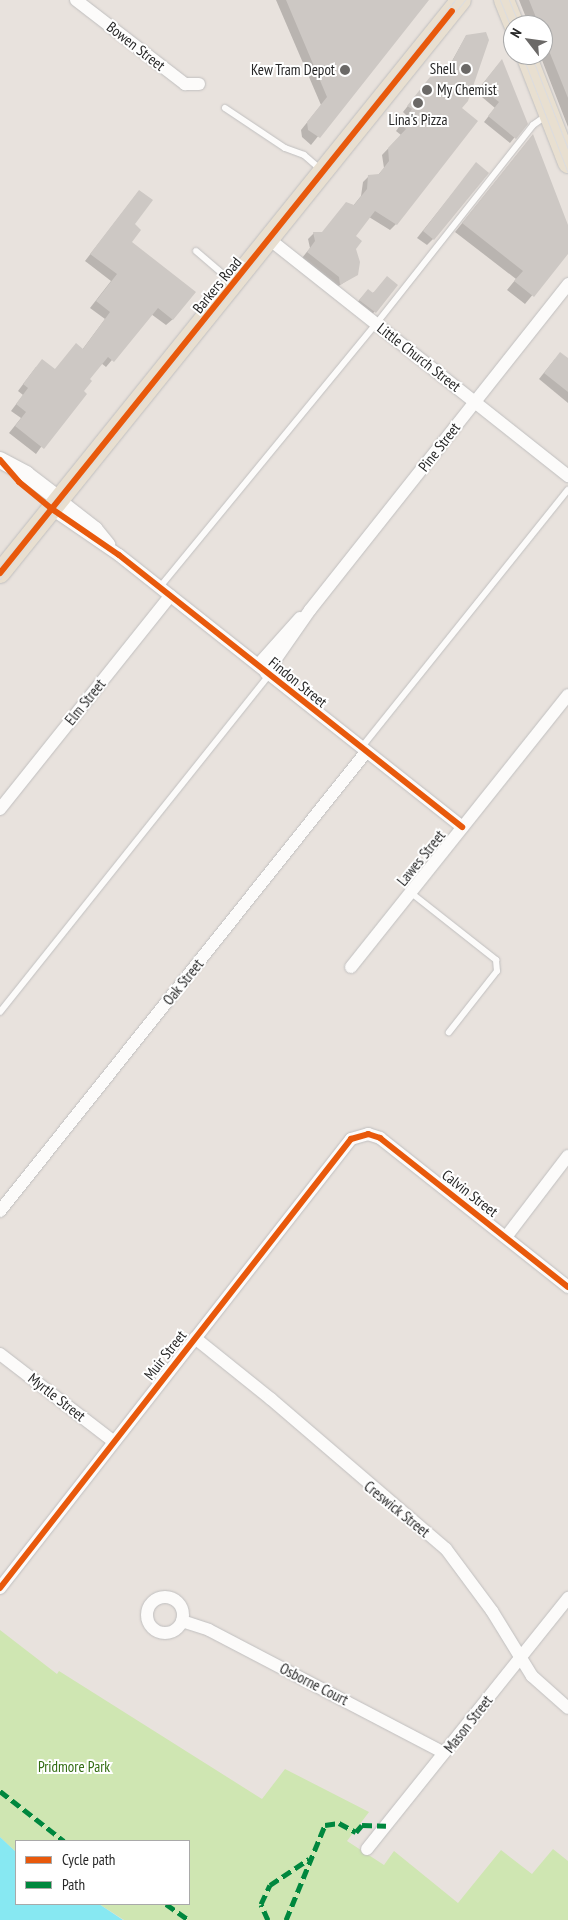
<!DOCTYPE html>
<style>
body{margin:0}
#map{position:relative;width:568px;height:1920px;overflow:hidden;background:#e8e2dd;font-family:"PT Sans Narrow",sans-serif}
div>[style]{position:absolute}
.green>*{inset:0;background:#cfe6b2}
.water>*{inset:0;background:#87e8f2}
.shadow>*{inset:0;background:#0003}
.building>*{inset:0;background:#cdc8c4}
.roads{filter:drop-shadow(0 0 1px #c0bfbf) drop-shadow(0 0 1px #c0bfbf)}
.service>*{height:6px;margin:-3px;padding:0 3px;transform-origin:3px;border-radius:3px;background:#fcfbfa}
.minor>*{height:12px;margin:-6px;padding:0 6px;transform-origin:6px;border-radius:6px;background:#fcfbfa}
.minor>.ring{margin:-6px;padding:0;box-sizing:content-box;background:none;border:12px solid #fcfbfa;border-radius:50%}
.tertiary>*{height:16px;margin:-8px;padding:0 8px;transform-origin:8px;border-radius:8px;background:#fcfbfa}
.primary>*{height:20px;margin:-10px;padding:0 10px;transform-origin:10px;border-radius:10px;background:#e8dfd0}
.tram>*{height:1px;margin:-0.5px;padding:0 0.5px;transform-origin:0.5px;border-radius:0.5px;background:#dcdcde}
.quiet>*{height:5px;margin-top:-2.5px;transform-origin:0;background:repeating-linear-gradient(90deg,#00873e 0 10px,transparent 0 15px)}
.cycleway>*{height:6px;margin:-3px;padding:0 3px;transform-origin:3px;border-radius:3px;background:#e8590c}
.dots>*{width:14px;height:14px;translate:-50% -50%;box-sizing:border-box;border:2px solid #fff;border-radius:50%}
span{translate:-50% -50%;white-space:nowrap;text-align:center;line-height:1.15;-webkit-text-stroke:4px #fff;paint-order:stroke}
.street-label{font-size:15px;color:#282828}
.poi-label{font-size:15px;color:#282828}
.right{translate:-100% -50%;text-align:right}
.left{translate:0 -50%;text-align:left}
.park-label{font-size:15px;color:#326c12}
.legend{position:absolute;left:15px;top:1840px;width:175px;height:65px;box-sizing:border-box;background:#fff;border:1px solid #a9a9a9;margin:0;padding:6px 9px;list-style:none;font-size:15px;color:#282828}
.legend li{display:flex;align-items:center;gap:10px;height:25px}
.legend b{width:25px;border:1px solid #a9a9a9}
.north{position:absolute;left:503px;top:15px;width:50px;height:50px;box-sizing:border-box;background:#fff;border:1px solid #a9a9a9;border-radius:50%;rotate:300deg;font-size:14px;font-weight:700;line-height:20px;text-align:center;color:#282828}
.north::after{content:'';display:block;margin:auto;width:18px;height:22px;background:#6b6967;clip-path:polygon(50% 0,100% 100%,50% 72%,0 100%)}
</style>
<div id="map">
<div class="green">
<div style="clip-path:polygon(0 1630px,57px 1674px,59px 1671px,262px 1799px,285px 1769px,369px 1812px,347px 1841px,384px 1865px,394px 1851px,458px 1903px,501px 1850px,532px 1874px,553px 1849px,568px 1861px,568px 1920px,124px 1920px,99px 1904px,189px 1904px,189px 1841px,16px 1841px,16px 1852px,0 1837px)"></div>
</div>
<div class="water">
<div style="clip-path:polygon(0 1837px,16px 1852px,16px 1904px,99px 1904px,123px 1920px,0 1920px)"></div>
</div>
<div class="shadow">
<div style="clip-path:polygon(276px 0,428px 0,311px 145px,302px 137px,301px 130px,321px 105px)"></div>
<div style="clip-path:polygon(519px 0,568px 0,568px 127px,540px 55px,543px 55px,543px 25px,529px 25px)"></div>
<div style="clip-path:polygon(466px 36px,461px 109px,396px 224px,390px 230px,369px 217px,354px 237px,357px 274px,334px 289px,302px 258px,310px 248px,308px 239px,314px 233px,321px 234px,353px 206px,361px 196px,363px 182px,369px 176px,378px 175px,384px 168px,382px 155px,401px 135px,396px 131px,407px 116px,403px 112px,430px 78px,443px 77px)"></div>
<div style="clip-path:polygon(498px 65px,526px 123px,510px 143px,484px 122px,495px 108px,476px 92px)"></div>
<div style="clip-path:polygon(532px 136px,568px 229px,568px 252px,525px 304px,507px 290px,516px 279px,455px 232px)"></div>
<div style="clip-path:polygon(476px 164px,433px 239px,427px 245px,417px 238px)"></div>
<div style="clip-path:polygon(139px 191px,130px 242px,173px 319px,166px 325px,151px 314px,106px 367px,101px 363px,36px 454px,9px 433px,21px 418px,11px 411px,23px 395px,18px 391px,36px 367px,54px 370px,82px 350px,105px 319px,90px 308px,111px 281px,85px 261px)"></div>
<div style="clip-path:polygon(396px 285px,370px 317px,355px 305px,363px 296px)"></div>
<div style="clip-path:polygon(555px 359px,568px 359px,568px 403px,539px 379px)"></div>
</div>
<div class="building">
<div style="clip-path:polygon(286px 0,429px 0,320px 138px,308px 130px,307px 122px,327px 97px)"></div>
<div style="clip-path:polygon(529px 0,568px 0,568px 98px,543px 36px,543px 25px,539px 25px)"></div>
<div style="clip-path:polygon(486px 32px,489px 40px,468px 101px,462px 108px,478px 121px,397px 225px,375px 211px,356px 236px,362px 241px,356px 249px,360px 262px,358px 275px,340px 285px,339px 277px,307px 252px,315px 241px,313px 232px,322px 232px,346px 202px,354px 205px,367px 189px,368px 175px,379px 174px,389px 161px,388px 148px,406px 129px,401px 125px,412px 109px,407px 106px,430px 77px,445px 75px,466px 35px)"></div>
<div style="clip-path:polygon(502px 59px,528px 124px,516px 139px,488px 116px,499px 102px,480px 87px)"></div>
<div style="clip-path:polygon(533px 134px,568px 225px,568px 254px,534px 297px,514px 281px,523px 271px,462px 223px)"></div>
<div style="clip-path:polygon(476px 162px,489px 173px,434px 240px,423px 231px)"></div>
<div style="clip-path:polygon(139px 190px,153px 200px,135px 224px,141px 230px,132px 242px,196px 292px,173px 320px,158px 308px,114px 362px,108px 357px,90px 379px,92px 381px,84px 391px,87px 394px,44px 449px,15px 426px,26px 412px,16px 404px,28px 388px,23px 384px,42px 359px,55px 369px,76px 343px,83px 349px,110px 312px,96px 301px,117px 274px,90px 254px)"></div>
<div style="clip-path:polygon(387px 276px,398px 285px,376px 313px,359px 300px,368px 289px,373px 293px)"></div>
<div style="clip-path:polygon(560px 352px,568px 358px,568px 392px,544px 373px)"></div>
</div>
<div class="roads">
<div class="service">
<div style="left:225px;top:108px;width:72px;rotate:33.7deg"></div>
<div style="left:285px;top:148px;width:20px;rotate:20deg"></div>
<div style="left:304px;top:155px;width:21px;rotate:41deg"></div>
<div style="left:196px;top:251px;width:46px;rotate:40.6deg"></div>
<div style="left:159px;top:588px;width:342px;rotate:-50.6deg"></div>
<div style="left:376px;top:324px;width:253px;rotate:-51.7deg"></div>
<div style="left:533px;top:125px;width:16px;rotate:-35deg"></div>
<div style="left:361px;top:748px;width:331px;rotate:-51.3deg"></div>
<div style="left:410px;top:892px;width:110px;rotate:38.3deg"></div>
<div style="left:496px;top:960px;width:11px;rotate:85deg"></div>
<div style="left:497px;top:971px;width:78px;rotate:128.2deg"></div>
<div style="left:0;top:1012px;width:431px;rotate:-51.4deg"></div>
</div>
<div class="minor">
<div style="left:76px;top:0;width:138px;rotate:37.6deg"></div>
<div style="left:185px;top:84px;width:14px"></div>
<div style="left:269px;top:239px;width:382px;rotate:38.4deg"></div>
<div style="left:60px;top:500px;width:46px;rotate:37.9deg"></div>
<div style="left:96px;top:528px;width:21px;rotate:51deg"></div>
<div style="left:52px;top:509px;width:81px;rotate:34.5deg"></div>
<div style="left:119px;top:555px;width:438px;rotate:38.4deg"></div>
<div style="left:258px;top:665px;width:63px;rotate:-48.2deg"></div>
<div style="left:266px;top:673px;width:77px;rotate:-55.1deg"></div>
<div style="left:310px;top:610px;width:416px;rotate:-51.6deg"></div>
<div style="left:0;top:809px;width:273px;rotate:-51.4deg"></div>
<div style="left:351px;top:967px;width:348px;rotate:-51.4deg"></div>
<div style="left:0;top:1211px;width:587px;rotate:-51.43deg"></div>
<div style="left:506px;top:1237px;width:102px;rotate:-52.6deg"></div>
<div style="left:195px;top:1338px;width:97px;rotate:38.8deg"></div>
<div style="left:271px;top:1399px;width:230px;rotate:40.6deg"></div>
<div style="left:446px;top:1549px;width:77px;rotate:53.4deg"></div>
<div style="left:492px;top:1611px;width:76px;rotate:58.4deg"></div>
<div style="left:532px;top:1676px;width:48px;rotate:41.6deg"></div>
<div style="left:0;top:1354px;width:143px;rotate:37.6deg"></div>
<div style="left:0;top:1588px;width:570px;rotate:-51.98deg"></div>
<div style="left:351px;top:1139px;width:18px;rotate:-16deg"></div>
<div style="left:368px;top:1134px;width:13px;rotate:18deg"></div>
<div style="left:380px;top:1138px;width:240px;rotate:38.4deg"></div>
<div class="ring" style="left:147px;top:1597px;width:24px;height:24px"></div>
<div style="left:182px;top:1621px;width:28px;rotate:18deg"></div>
<div style="left:209px;top:1630px;width:265px;rotate:27.6deg"></div>
<div style="left:367px;top:1849px;width:322px;rotate:-51.3deg"></div>
</div>
<div class="tertiary">
<div style="left:0;top:460px;width:30px;rotate:28deg"></div>
<div style="left:26px;top:474px;width:43px;rotate:37.4deg"></div>
</div>
<div class="primary">
<div style="left:504px;top:0;width:27px;rotate:68deg"></div>
<div style="left:526px;top:55px;width:116px;rotate:68.7deg"></div>
<div style="left:0;top:573px;width:735px;rotate:-51.18deg"></div>
</div>
</div>
<div class="tram">
<div style="left:500px;top:0;width:35px;rotate:68deg"></div>
<div style="left:509px;top:0;width:27px;rotate:68deg"></div>
<div style="left:522px;top:55px;width:127px;rotate:68.7deg"></div>
<div style="left:531px;top:55px;width:101px;rotate:68.5deg"></div>
<div style="left:133px;top:404px;width:517px;rotate:-51.44deg"></div>
<div style="left:0;top:566px;width:175px;rotate:-50.6deg"></div>
<div style="left:0;top:579px;width:743px;rotate:-51.23deg"></div>
</div>
<div class="quiet">
<div style="left:0;top:1791px;width:81px;rotate:38deg"></div>
<div style="left:166px;top:1904px;width:28px;rotate:35deg"></div>
<div style="left:268px;top:1920px;width:17px;rotate:-114deg"></div>
<div style="left:261px;top:1904px;width:21px;rotate:-65deg"></div>
<div style="left:270px;top:1885px;width:47px;rotate:-33.7deg"></div>
<div style="left:286px;top:1920px;width:103px;rotate:-67.7deg"></div>
<div style="left:325px;top:1825px;width:14px;rotate:-8deg"></div>
<div style="left:339px;top:1823px;width:19px;rotate:28deg"></div>
<div style="left:356px;top:1832px;width:9px;rotate:-49deg"></div>
<div style="left:362px;top:1825px;width:24px;rotate:2deg"></div>
</div>
<div class="cycleway">
<div style="left:0;top:460px;width:29px;rotate:49deg"></div>
<div style="left:19px;top:482px;width:43px;rotate:39.3deg"></div>
<div style="left:52px;top:509px;width:81px;rotate:34.5deg"></div>
<div style="left:119px;top:555px;width:438px;rotate:38.4deg"></div>
<div style="left:0;top:573px;width:721px;rotate:-51.19deg"></div>
<div style="left:0;top:1588px;width:570px;rotate:-51.98deg"></div>
<div style="left:351px;top:1139px;width:18px;rotate:-16deg"></div>
<div style="left:368px;top:1134px;width:13px;rotate:18deg"></div>
<div style="left:380px;top:1138px;width:240px;rotate:38.4deg"></div>
</div>
<div class="dots">
<div style="left:466px;top:69px;background:#6b6967"></div>
<div style="left:345px;top:70px;background:#6b6967"></div>
<div style="left:427px;top:90px;background:#6b6967"></div>
<div style="left:418px;top:103px;background:#6b6967"></div>
</div>
<div class="street-label">
<span style="left:136px;top:46px;rotate:38deg">Bowen Street</span>
<span style="left:217px;top:285px;rotate:-51deg">Barkers Road</span>
<span style="left:419px;top:357px;rotate:38deg">Little Church Street</span>
<span style="left:439px;top:447px;rotate:-52deg">Pine Street</span>
<span style="left:298px;top:682px;rotate:39deg">Findon Street</span>
<span style="left:85px;top:702px;rotate:-51deg">Elm Street</span>
<span style="left:421px;top:858px;rotate:-51deg">Lawes Street</span>
<span style="left:183px;top:982px;rotate:-51deg">Oak Street</span>
<span style="left:470px;top:1193px;rotate:38deg">Calvin Street</span>
<span style="left:165px;top:1355px;rotate:-52deg">Muir Street</span>
<span style="left:57px;top:1397px;rotate:38deg">Myrtle Street</span>
<span style="left:397px;top:1509px;rotate:39deg">Creswick Street</span>
<span style="left:314px;top:1684px;rotate:27deg">Osborne Court</span>
<span style="left:468px;top:1724px;rotate:-52deg">Mason Street</span>
</div>
<div class="poi-label">
<span class="right" style="left:456px;top:69px">Shell</span>
<span class="right" style="left:335px;top:70px">Kew Tram Depot</span>
<span class="left" style="left:437px;top:90px">My Chemist</span>
<span style="left:418px;top:120px">Lina's Pizza</span>
</div>
<div class="park-label">
<span style="left:74px;top:1767px">Pridmore Park</span>
</div>
<ul class="legend">
<li><b style="height:6px;background:#e8590c"></b>Cycle path</li>
<li><b style="height:6px;background:#00873e"></b>Path</li>
</ul>
<div class="north">N</div>
</div>
